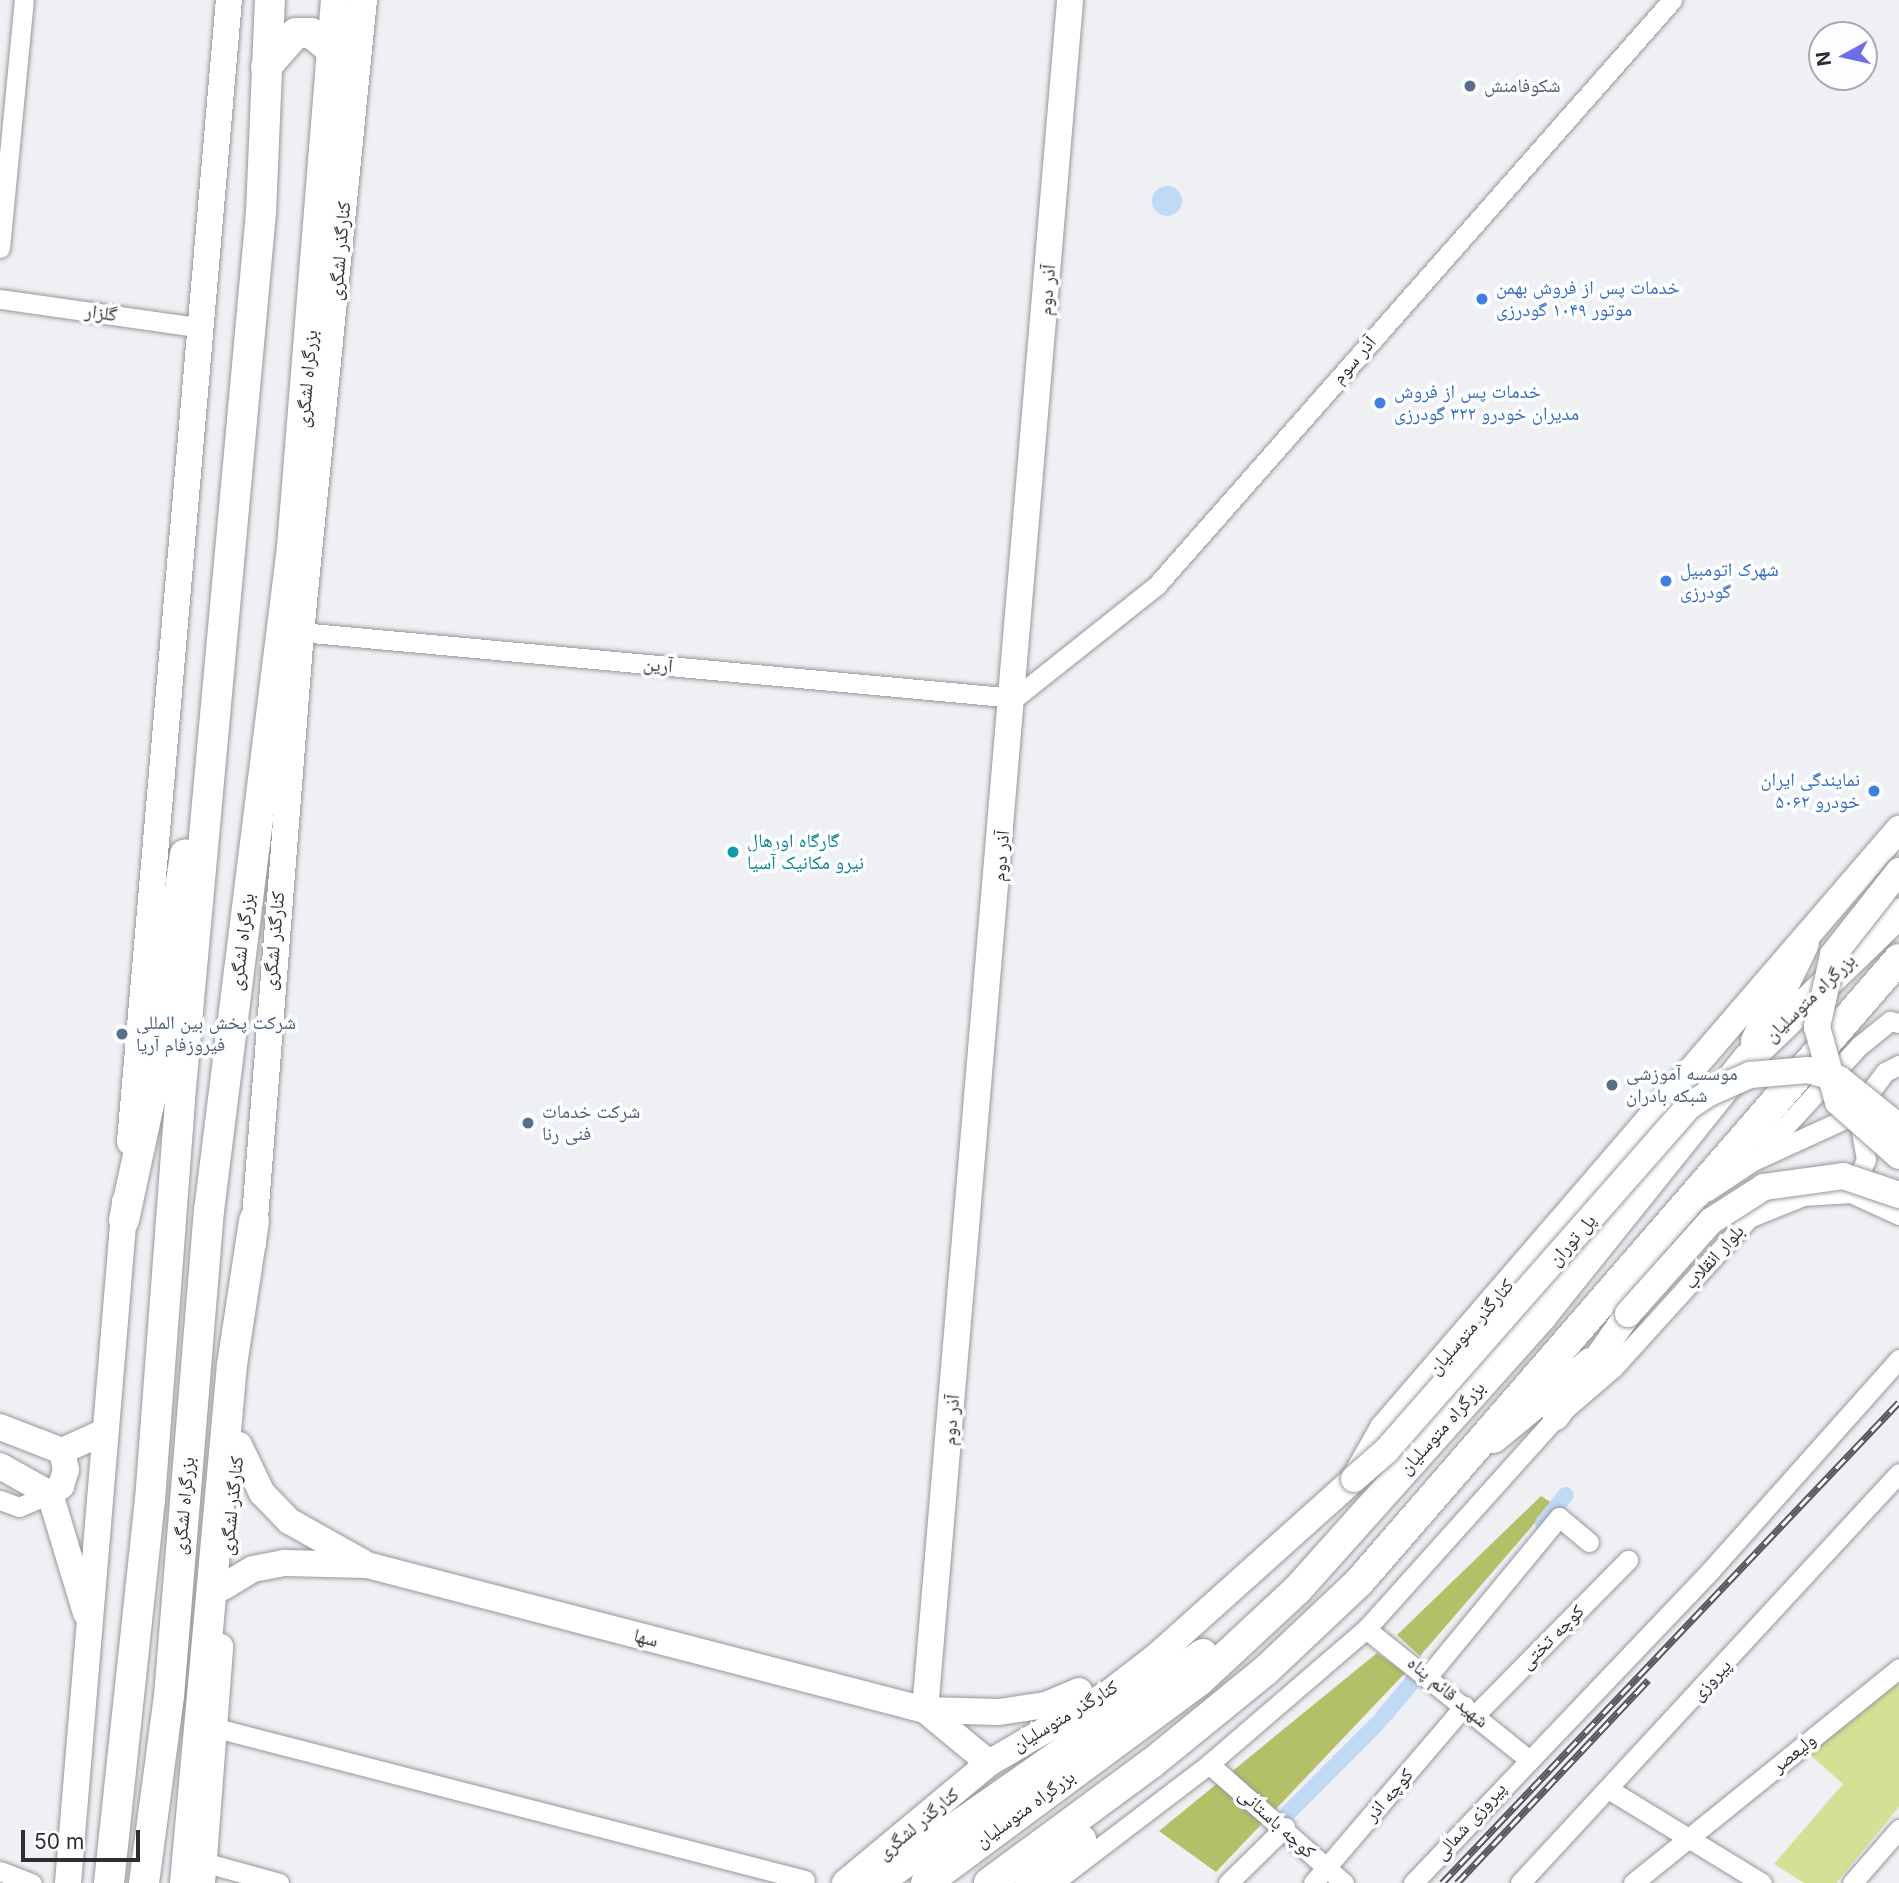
<!DOCTYPE html>
<meta charset="utf-8">
<style>
body{margin:0}
#map{position:relative;width:1899px;height:1883px;overflow:hidden;background:#eef0f4;font-family:Inter,"Noto Naskh Arabic",sans-serif}
div>[style]{position:absolute}
.green>*{inset:0;background:#d4e093}
.forest>*{inset:0;background:#b4c068}
.water>*{inset:0;background:#c0d9f4}
.round{border-radius:50%}
.canal>*{height:16px;margin:-8px;padding:0 8px;transform-origin:8px;border-radius:8px;background:#c0d9f4}
.roads{filter:drop-shadow(0 0 2px #95989a) drop-shadow(0 0 2px #95989a)}
.minor>*{height:19px;margin:-9.5px;padding:0 9.5px;transform-origin:9.5px;border-radius:9.5px;background:#fff}
.major>*{height:26px;margin:-13px;padding:0 13px;transform-origin:13px;border-radius:13px;background:#fff}
.highway>*{height:30px;margin:-15px;padding:0 15px;transform-origin:15px;border-radius:15px;background:#fff}
.rail>*{height:7px;margin-top:-3.5px;transform-origin:0;background:repeating-linear-gradient(90deg,#fdfeff 0 13px,#57595a 0 26px);box-sizing:border-box;border-block:2px solid #57595a}
.bridges{filter:drop-shadow(0 0 2px #95989a) drop-shadow(0 0 2px #95989a)}
.major-bridge>*{height:26px;margin:-13px;padding:0 13px;transform-origin:13px;border-radius:13px;background:#fff}
.dots>*{width:19px;height:19px;translate:-50% -50%;box-sizing:border-box;border:4px solid #fdfeff;border-radius:50%}
span{translate:-50% -50%;white-space:nowrap;text-align:center;line-height:1.15;-webkit-text-stroke:7px #fdfeff;paint-order:stroke}
.service-label{font-size:19px;color:#4e5e75}
.left{translate:0 -50%;text-align:left}
.street-label{font-size:19px;color:#2d2e2f}
.shop-label{font-size:19px;color:#366cbe}
.right{translate:-100% -50%;text-align:right}
.culture-label{font-size:19px;color:#0d838f}
.north{position:absolute;left:1808px;top:21px;width:70px;height:70px;box-sizing:border-box;background:#fdfeff;border:2px solid #aaabac;border-radius:50%;rotate:262deg;font-size:19px;font-weight:700;line-height:28px;text-align:center;color:#2d2e2f}
.north::after{content:'';display:block;margin:auto;width:24px;height:32px;background:#716ce7;clip-path:polygon(50% 0,100% 100%,50% 72%,0 100%)}
.scale{position:absolute;left:21px;top:1830px;width:119px;height:32px;box-sizing:border-box;border:4px solid #2d2e2f;border-top:0;padding-left:9px;font-size:21px;line-height:24px;white-space:nowrap;color:#2d2e2f;-webkit-text-stroke:5px #fdfeff;paint-order:stroke}
</style>
<div id="map">
<div class="green">
<div style="clip-path:polygon(1899px 1676px,1899px 1807px,1836px 1883px,1804px 1883px,1774px 1864px,1843px 1784px,1809px 1754px)"></div>
</div>
<div class="forest">
<div style="clip-path:polygon(1541px 1496px,1552px 1503px,1420px 1656px,1397px 1635px)"></div>
<div style="clip-path:polygon(1377px 1653px,1405px 1673px,1216px 1872px,1159px 1831px)"></div>
</div>
<div class="water">
<div class="round" style="left:1152px;top:186px;width:30px;height:30px"></div>
</div>
<div class="canal">
<div style="left:1543px;top:1523px;width:36px;rotate:-51deg"></div>
<div style="left:1382px;top:1718px;width:50px;rotate:-49.9deg"></div>
<div style="left:1288px;top:1813px;width:127px;rotate:-45deg"></div>
</div>
<div class="roads">
<div class="minor">
<div style="left:0;top:248px;width:249px;rotate:-84.5deg"></div>
<div style="left:0;top:299px;width:205px;rotate:8.1deg"></div>
<div style="left:301px;top:632px;width:717px;rotate:5.28deg"></div>
<div style="left:1015px;top:698px;width:180px;rotate:-38.5deg"></div>
<div style="left:1156px;top:586px;width:781px;rotate:-48.63deg"></div>
<div style="left:1761px;top:1153px;width:145px;rotate:-47.5deg"></div>
<div style="left:1859px;top:1046px;width:40px;rotate:-39deg"></div>
<div style="left:1890px;top:1021px;width:9px;rotate:13deg"></div>
<div style="left:1708px;top:1191px;width:54px;rotate:-33.7deg"></div>
<div style="left:1753px;top:1161px;width:118px;rotate:-24.6deg"></div>
<div style="left:1851px;top:1193px;width:53px;rotate:24.6deg"></div>
<div style="left:0;top:1500px;width:20px;rotate:20deg"></div>
<div style="left:19px;top:1507px;width:34px;rotate:-23deg"></div>
<div style="left:1366px;top:1629px;width:206px;rotate:38.7deg"></div>
<div style="left:1428px;top:1676px;width:206px;rotate:-50.5deg"></div>
<div style="left:1559px;top:1517px;width:39px;rotate:40deg"></div>
<div style="left:1475px;top:1715px;width:218px;rotate:-45.4deg"></div>
<div style="left:216px;top:1728px;width:608px;rotate:14.47deg"></div>
<div style="left:1209px;top:1764px;width:180px;rotate:41.4deg"></div>
<div style="left:1610px;top:1790px;width:178px;rotate:31.5deg"></div>
<div style="left:203px;top:1862px;width:79px;rotate:15.4deg"></div>
<div style="left:0;top:1871px;width:34px;rotate:21deg"></div>
<div style="left:1053px;top:1883px;width:196px;rotate:-37.3deg"></div>
<div style="left:1209px;top:1764px;width:207px;rotate:-40.7deg"></div>
<div style="left:1366px;top:1629px;width:285px;rotate:-48.1deg"></div>
<div style="left:1556px;top:1417px;width:75px;rotate:-40.7deg"></div>
<div style="left:1613px;top:1368px;width:202px;rotate:-47.8deg"></div>
<div style="left:1749px;top:1218px;width:58px;rotate:-22.2deg"></div>
<div style="left:1803px;top:1196px;width:48px;rotate:-3.6deg"></div>
<div style="left:1851px;top:1193px;width:37px;rotate:-66deg"></div>
<div style="left:1866px;top:1159px;width:50px;rotate:-100.4deg"></div>
<div style="left:1857px;top:1110px;width:47px;rotate:-53.6deg"></div>
<div style="left:1885px;top:1072px;width:16px;rotate:-27deg"></div>
<div style="left:1228px;top:1883px;width:80px;rotate:-44.5deg"></div>
<div style="left:1313px;top:1883px;width:233px;rotate:-49.5deg"></div>
<div style="left:1413px;top:1883px;width:431px;rotate:-46.4deg"></div>
<div style="left:1710px;top:1571px;width:284px;rotate:-48.3deg"></div>
<div style="left:1520px;top:1883px;width:558px;rotate:-47.25deg"></div>
<div style="left:1633px;top:1883px;width:342px;rotate:-38.9deg"></div>
<div style="left:1852px;top:1883px;width:72px;rotate:-49deg"></div>
</div>
<div class="major">
<div style="left:130px;top:1142px;width:1146px;rotate:-85.05deg"></div>
<div style="left:253px;top:1243px;width:613px;rotate:-85.51deg"></div>
<div style="left:301px;top:632px;width:635px;rotate:-84.31deg"></div>
<div style="left:1556px;top:1417px;width:126px;rotate:-55deg"></div>
<div style="left:0;top:1427px;width:66px;rotate:21.2deg"></div>
<div style="left:1494px;top:1440px;width:124px;rotate:-39.5deg"></div>
<div style="left:239px;top:1445px;width:53px;rotate:64.4deg"></div>
<div style="left:262px;top:1493px;width:39px;rotate:46deg"></div>
<div style="left:289px;top:1521px;width:84px;rotate:29.3deg"></div>
<div style="left:62px;top:1451px;width:46px;rotate:-24.3deg"></div>
<div style="left:0;top:1466px;width:57px;rotate:29.2deg"></div>
<div style="left:50px;top:1494px;width:124px;rotate:73.2deg"></div>
<div style="left:50px;top:1494px;width:14px;rotate:-36deg"></div>
<div style="left:61px;top:1486px;width:17px;rotate:-73deg"></div>
<div style="left:66px;top:1470px;width:19px;rotate:-102deg"></div>
<div style="left:223px;top:1587px;width:35px;rotate:-31deg"></div>
<div style="left:253px;top:1569px;width:33px;rotate:-11deg"></div>
<div style="left:285px;top:1563px;width:82px;rotate:1.4deg"></div>
<div style="left:367px;top:1565px;width:577px;rotate:14.57deg"></div>
<div style="left:925px;top:1710px;width:74px;rotate:1.5deg"></div>
<div style="left:999px;top:1712px;width:48px;rotate:-8.5deg"></div>
<div style="left:1046px;top:1705px;width:36px;rotate:-23deg"></div>
<div style="left:925px;top:1710px;width:1716px;rotate:-85.15deg"></div>
<div style="left:925px;top:1710px;width:83px;rotate:39.6deg"></div>
<div style="left:68px;top:1883px;width:684px;rotate:-85.22deg"></div>
<div style="left:202px;top:1883px;width:237px;rotate:-85.6deg"></div>
<div style="left:845px;top:1883px;width:187px;rotate:-39.8deg"></div>
<div style="left:989px;top:1763px;width:139px;rotate:-30.3deg"></div>
<div style="left:1109px;top:1693px;width:62px;rotate:-37.8deg"></div>
<div style="left:1158px;top:1655px;width:263px;rotate:-41.9deg"></div>
<div style="left:1354px;top:1479px;width:59px;rotate:-60.4deg"></div>
<div style="left:1383px;top:1428px;width:791px;rotate:-49.26deg"></div>
</div>
<div class="highway">
<div style="left:266px;top:67px;width:45px;rotate:-48.6deg"></div>
<div style="left:296px;top:33px;width:15px"></div>
<div style="left:311px;top:33px;width:27px;rotate:39deg"></div>
<div style="left:1756px;top:1041px;width:108px;rotate:-63.7deg"></div>
<div style="left:124px;top:1220px;width:123px;rotate:-77.8deg"></div>
<div style="left:150px;top:1100px;width:248px;rotate:-81.9deg"></div>
<div style="left:109px;top:1883px;width:385px;rotate:-83.9deg"></div>
<div style="left:150px;top:1500px;width:402px;rotate:-85.7deg"></div>
<div style="left:180px;top:1099px;width:890px;rotate:-84.78deg"></div>
<div style="left:261px;top:213px;width:213px;rotate:-87.6deg"></div>
<div style="left:144px;top:1883px;width:189px;rotate:-82.4deg"></div>
<div style="left:169px;top:1696px;width:487px;rotate:-85.3deg"></div>
<div style="left:209px;top:1211px;width:669px;rotate:-82.87deg"></div>
<div style="left:292px;top:547px;width:549px;rotate:-85.4deg"></div>
<div style="left:185px;top:1883px;width:520px;rotate:-84.82deg"></div>
<div style="left:232px;top:1365px;width:146px;rotate:-81.3deg"></div>
<div style="left:876px;top:1883px;width:399px;rotate:-35deg"></div>
<div style="left:926px;top:1883px;width:340px;rotate:-36.5deg"></div>
<div style="left:1199px;top:1681px;width:134px;rotate:-42.9deg"></div>
<div style="left:1297px;top:1590px;width:366px;rotate:-48.2deg"></div>
<div style="left:1541px;top:1317px;width:331px;rotate:-51.3deg"></div>
<div style="left:1748px;top:1059px;width:210px;rotate:-44deg"></div>
<div style="left:989px;top:1883px;width:202px;rotate:-36.4deg"></div>
<div style="left:1152px;top:1763px;width:147px;rotate:-39.2deg"></div>
<div style="left:1266px;top:1670px;width:129px;rotate:-43.4deg"></div>
<div style="left:1360px;top:1581px;width:823px;rotate:-49.09deg"></div>
<div style="left:1030px;top:1883px;width:67px;rotate:-40.1deg"></div>
</div>
</div>
<div class="rail">
<div style="left:1442px;top:1883px;width:663px;rotate:-46.47deg"></div>
<div style="left:1457px;top:1883px;width:279px;rotate:-46.7deg"></div>
</div>
<div class="bridges">
<div class="major-bridge">
<div style="left:1899px;top:871px;width:107px;rotate:128.2deg"></div>
<div style="left:1833px;top:955px;width:74px;rotate:102.5deg"></div>
<div style="left:1817px;top:1027px;width:78px;rotate:74.4deg"></div>
<div style="left:1838px;top:1102px;width:81px;rotate:41.5deg"></div>
<div style="left:1628px;top:1314px;width:125px;rotate:-48.3deg"></div>
<div style="left:1711px;top:1221px;width:63px;rotate:-32.7deg"></div>
<div style="left:1764px;top:1187px;width:80px;rotate:-7.9deg"></div>
<div style="left:1843px;top:1176px;width:59px;rotate:18.7deg"></div>
<div style="left:1354px;top:1479px;width:43px;rotate:-41.2deg"></div>
<div style="left:1386px;top:1451px;width:458px;rotate:-48.7deg"></div>
<div style="left:1688px;top:1107px;width:25px;rotate:-34deg"></div>
<div style="left:1709px;top:1093px;width:45px;rotate:-23.7deg"></div>
<div style="left:1750px;top:1075px;width:58px;rotate:-4.9deg"></div>
<div style="left:1808px;top:1070px;width:32px;rotate:16deg"></div>
<div style="left:1839px;top:1079px;width:77px;rotate:38.7deg"></div>
</div>
</div>
<div class="dots">
<div style="left:1470px;top:86px;background:#5c6f8a"></div>
<div style="left:1482px;top:299px;background:#3f7fe0"></div>
<div style="left:1380px;top:403px;background:#3f7fe0"></div>
<div style="left:1666px;top:581px;background:#3f7fe0"></div>
<div style="left:1874px;top:791px;background:#3f7fe0"></div>
<div style="left:733px;top:852px;background:#0f9aa8"></div>
<div style="left:122px;top:1034px;background:#5c6f8a"></div>
<div style="left:1612px;top:1085px;background:#5c6f8a"></div>
<div style="left:528px;top:1123px;background:#5c6f8a"></div>
</div>
<div class="service-label">
<span class="left" style="left:1484px;top:86px">شکوفامنش</span>
<span class="left" style="left:136px;top:1034px">شرکت پخش بین المللی<br>فیروزفام آریا</span>
<span class="left" style="left:1626px;top:1085px">موسسه آموزشی<br>شبکه بادران</span>
<span class="left" style="left:542px;top:1123px">شرکت خدمات<br>فنی رنا</span>
</div>
<div class="street-label">
<span style="left:340px;top:251px;rotate:-85deg">کنارگذر لشگری</span>
<span style="left:1047px;top:290px;rotate:-85deg">آذر دوم</span>
<span style="left:101px;top:313px;rotate:8deg">گلزار</span>
<span style="left:1354px;top:360px;rotate:-49deg">آذر سوم</span>
<span style="left:307px;top:379px;rotate:-85deg">بزرگراه لشگری</span>
<span style="left:658px;top:665px;rotate:5deg">آرین</span>
<span style="left:1001px;top:856px;rotate:-85deg">آذر دوم</span>
<span style="left:274px;top:941px;rotate:-85deg">کنارگذر لشگری</span>
<span style="left:242px;top:942px;rotate:-83deg">بزرگراه لشگری</span>
<span style="left:1810px;top:998px;rotate:-44deg">بزرگراه متوسلیان</span>
<span style="left:1572px;top:1240px;rotate:-49deg">پل توران</span>
<span style="left:1714px;top:1257px;rotate:-48deg">بلوار انقلاب</span>
<span style="left:1471px;top:1327px;rotate:-49deg">کنارگذر متوسلیان</span>
<span style="left:951px;top:1420px;rotate:-85deg">آذر دوم</span>
<span style="left:1442px;top:1428px;rotate:-48deg">بزرگراه متوسلیان</span>
<span style="left:184px;top:1506px;rotate:-85deg">بزرگراه لشگری</span>
<span style="left:232px;top:1506px;rotate:-84deg">کنارگذر لشگری</span>
<span style="left:1552px;top:1637px;rotate:-45deg">کوچه تختی</span>
<span style="left:646px;top:1638px;rotate:15deg">سها</span>
<span style="left:1711px;top:1680px;rotate:-47deg">پیروزی</span>
<span style="left:1448px;top:1692px;rotate:40deg">شهید قائم پناه</span>
<span style="left:1065px;top:1716px;rotate:-31deg">کنارگذر متوسلیان</span>
<span style="left:1794px;top:1753px;rotate:-39deg">ولیعصر</span>
<span style="left:1389px;top:1795px;rotate:-49deg">کوچه اذر</span>
<span style="left:1025px;top:1809px;rotate:-36deg">بزرگراه متوسلیان</span>
<span style="left:1470px;top:1821px;rotate:-48deg">پیروزی شمالی</span>
<span style="left:1277px;top:1823px;rotate:42deg">کوچه باستانی</span>
<span style="left:918px;top:1824px;rotate:-40deg">کنارگذر لشگری</span>
</div>
<div class="shop-label">
<span class="left" style="left:1496px;top:299px">خدمات پس از فروش بهمن<br>موتور ۱۰۴۹ گودرزی</span>
<span class="left" style="left:1394px;top:403px">خدمات پس از فروش<br>مدیران خودرو ۳۲۲ گودرزی</span>
<span class="left" style="left:1680px;top:581px">شهرک اتومبیل<br>گودرزی</span>
<span class="right" style="left:1860px;top:791px">نمایندگی ایران<br>خودرو ۵۰۶۲</span>
</div>
<div class="culture-label">
<span class="left" style="left:747px;top:852px">گارگاه اورهال<br>نیرو مکانیک آسیا</span>
</div>
<div class="north">N</div>
<div class="scale">50 m</div>
</div>
